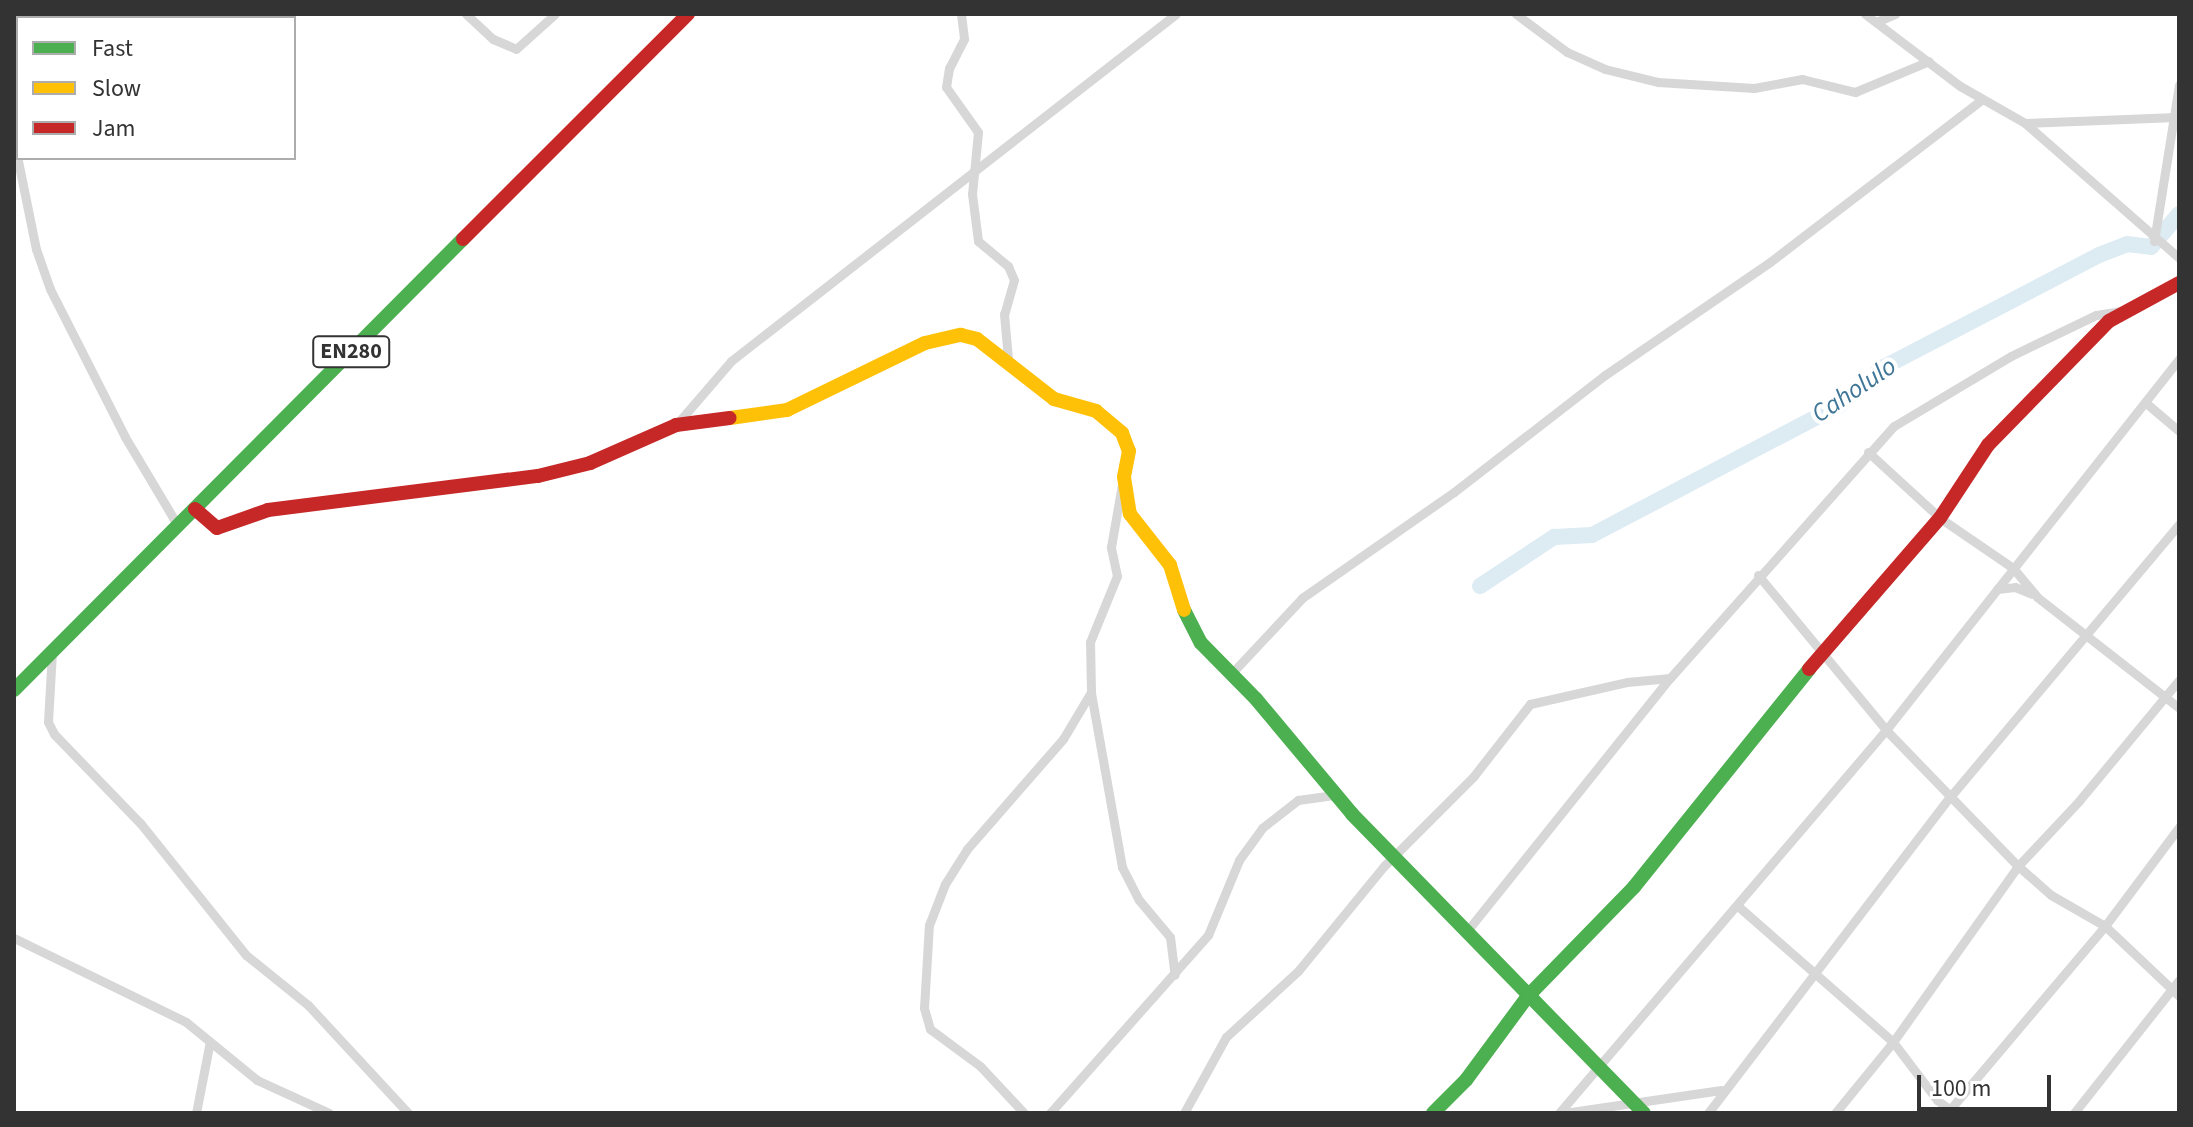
<!DOCTYPE html>
<style>
body{margin:0}
#map{position:relative;width:2193px;height:1127px;overflow:hidden;background:#fff;font-family:"Source Sans 3",sans-serif}
div>[style]{position:absolute}
.river>*{height:16px;margin:-8px;padding:0 8px;transform-origin:8px;border-radius:8px;background:#ddebf3}
.street>*{height:9px;margin:-4.5px;padding:0 4.5px;transform-origin:4.5px;border-radius:4.5px;background:#d7d7d7}
.fast>*{height:14px;margin:-7px;padding:0 7px;transform-origin:7px;border-radius:7px;background:#4caf50}
.slow>*{height:14px;margin:-7px;padding:0 7px;transform-origin:7px;border-radius:7px;background:#ffc107}
.jam>*{height:14px;margin:-7px;padding:0 7px;transform-origin:7px;border-radius:7px;background:#c62828}
span{translate:-50% -50%;white-space:nowrap;text-align:center;line-height:1.15;-webkit-text-stroke:8px #fff;paint-order:stroke}
.shield-label span{padding:2px 6px;background:#fff;border:2px solid;border-radius:6px;-webkit-text-stroke-width:0}
.shield-label{font-size:22px;color:#333;font-weight:700}
.water-label{font-size:26px;color:#3f7597;font-style:italic}
.frame{position:absolute;inset:0;border:16px solid #333;pointer-events:none}
.legend{position:absolute;left:16px;top:16px;width:280px;height:144px;box-sizing:border-box;background:#fff;border:2px solid #adadad;margin:0;padding:10px 14px;list-style:none;font-size:24px;color:#333}
.legend li{display:flex;align-items:center;gap:16px;height:40px}
.legend b{width:40px;border:2px solid #adadad}
.scale{position:absolute;left:1917px;top:1075px;width:134px;height:36px;box-sizing:border-box;border:4px solid #333;border-top:0;padding-left:10px;font-size:24px;line-height:28px;white-space:nowrap;color:#333;-webkit-text-stroke:6px #fff;paint-order:stroke}
</style>
<div id="map">
<div class="river">
<div style="left:1480px;top:586px;width:89px;rotate:-33.5deg"></div>
<div style="left:1554px;top:537px;width:38px;rotate:-3deg"></div>
<div style="left:1592px;top:535px;width:280px;rotate:-27.7deg"></div>
<div style="left:1840px;top:405px;width:58px;rotate:-40.8deg"></div>
<div style="left:1884px;top:367px;width:242px;rotate:-27.5deg"></div>
<div style="left:2099px;top:255px;width:30px;rotate:-21deg"></div>
<div style="left:2127px;top:244px;width:24px;rotate:7deg"></div>
<div style="left:2151px;top:247px;width:43px;rotate:-49.7deg"></div>
</div>
<div class="street">
<div style="left:466px;top:14px;width:37px;rotate:43deg"></div>
<div style="left:493px;top:39px;width:25px;rotate:23deg"></div>
<div style="left:516px;top:49px;width:52px;rotate:-41.9deg"></div>
<div style="left:961px;top:14px;width:25px;rotate:83deg"></div>
<div style="left:964px;top:39px;width:33px;rotate:117deg"></div>
<div style="left:949px;top:68px;width:19px;rotate:99deg"></div>
<div style="left:946px;top:87px;width:55px;rotate:54.6deg"></div>
<div style="left:978px;top:132px;width:62px;rotate:95.5deg"></div>
<div style="left:972px;top:194px;width:47px;rotate:82.7deg"></div>
<div style="left:978px;top:241px;width:39px;rotate:40deg"></div>
<div style="left:1008px;top:266px;width:15px;rotate:67deg"></div>
<div style="left:1014px;top:280px;width:35px;rotate:106deg"></div>
<div style="left:1004px;top:314px;width:45px;rotate:84.9deg"></div>
<div style="left:1516px;top:14px;width:64px;rotate:36.7deg"></div>
<div style="left:1567px;top:52px;width:42px;rotate:24.1deg"></div>
<div style="left:1605px;top:69px;width:55px;rotate:13.8deg"></div>
<div style="left:1658px;top:82px;width:96px;rotate:3.6deg"></div>
<div style="left:1754px;top:88px;width:49px;rotate:-10.6deg"></div>
<div style="left:1802px;top:79px;width:55px;rotate:13.8deg"></div>
<div style="left:1855px;top:92px;width:80px;rotate:-22.7deg"></div>
<div style="left:1865px;top:14px;width:119px;rotate:37.2deg"></div>
<div style="left:1960px;top:86px;width:75px;rotate:29.6deg"></div>
<div style="left:2025px;top:123px;width:205px;rotate:41.2deg"></div>
<div style="left:1876px;top:22px;width:21px;rotate:-23deg"></div>
<div style="left:2025px;top:123px;width:151px;rotate:-2.3deg"></div>
<div style="left:14px;top:141px;width:110px;rotate:78.5deg"></div>
<div style="left:36px;top:249px;width:42px;rotate:70.7deg"></div>
<div style="left:50px;top:289px;width:166px;rotate:63.1deg"></div>
<div style="left:125px;top:437px;width:104px;rotate:59.2deg"></div>
<div style="left:2154px;top:241px;width:158px;rotate:-80.9deg"></div>
<div style="left:2146px;top:403px;width:43px;rotate:40.3deg"></div>
<div style="left:676px;top:425px;width:84px;rotate:-49.3deg"></div>
<div style="left:731px;top:361px;width:564px;rotate:-37.95deg"></div>
<div style="left:1868px;top:452px;width:98px;rotate:42.5deg"></div>
<div style="left:1940px;top:518px;width:88px;rotate:34.4deg"></div>
<div style="left:2013px;top:568px;width:38px;rotate:50deg"></div>
<div style="left:2037px;top:597px;width:180px;rotate:38deg"></div>
<div style="left:1758px;top:575px;width:201px;rotate:50.4deg"></div>
<div style="left:1886px;top:730px;width:190px;rotate:45.9deg"></div>
<div style="left:2018px;top:866px;width:216px;rotate:125.4deg"></div>
<div style="left:1893px;top:1042px;width:73px;rotate:52.8deg"></div>
<div style="left:1937px;top:1100px;width:21px;rotate:37deg"></div>
<div style="left:1997px;top:589px;width:18px;rotate:-6deg"></div>
<div style="left:2015px;top:587px;width:18px;rotate:22deg"></div>
<div style="left:52px;top:652px;width:70px;rotate:93.3deg"></div>
<div style="left:48px;top:722px;width:13px;rotate:63deg"></div>
<div style="left:54px;top:734px;width:125px;rotate:46deg"></div>
<div style="left:141px;top:824px;width:168px;rotate:51.3deg"></div>
<div style="left:246px;top:955px;width:80px;rotate:38.9deg"></div>
<div style="left:308px;top:1005px;width:147px;rotate:47.2deg"></div>
<div style="left:1231px;top:674px;width:104px;rotate:-46.9deg"></div>
<div style="left:1302px;top:598px;width:185px;rotate:-34.9deg"></div>
<div style="left:1454px;top:492px;width:191px;rotate:-37.8deg"></div>
<div style="left:1605px;top:375px;width:200px;rotate:-34.4deg"></div>
<div style="left:1770px;top:262px;width:266px;rotate:-37.5deg"></div>
<div style="left:2179px;top:680px;width:157px;rotate:129.6deg"></div>
<div style="left:2079px;top:801px;width:89px;rotate:133.2deg"></div>
<div style="left:2018px;top:866px;width:44px;rotate:41.3deg"></div>
<div style="left:2051px;top:895px;width:62px;rotate:29.9deg"></div>
<div style="left:2105px;top:926px;width:102px;rotate:43.4deg"></div>
<div style="left:1091px;top:693px;width:177px;rotate:79.9deg"></div>
<div style="left:1122px;top:867px;width:37px;rotate:63deg"></div>
<div style="left:1139px;top:900px;width:48px;rotate:50deg"></div>
<div style="left:1170px;top:937px;width:38px;rotate:83deg"></div>
<div style="left:1739px;top:907px;width:205px;rotate:41.2deg"></div>
<div style="left:1893px;top:1042px;width:92px;rotate:129.2deg"></div>
<div style="left:1467px;top:931px;width:324px;rotate:-51.3deg"></div>
<div style="left:1670px;top:678px;width:337px;rotate:-48.4deg"></div>
<div style="left:1894px;top:426px;width:136px;rotate:-30.9deg"></div>
<div style="left:2011px;top:356px;width:94px;rotate:-25.8deg"></div>
<div style="left:2096px;top:315px;width:26px;rotate:-9deg"></div>
<div style="left:14px;top:938px;width:191px;rotate:26deg"></div>
<div style="left:186px;top:1022px;width:92px;rotate:39.2deg"></div>
<div style="left:257px;top:1080px;width:79px;rotate:24.6deg"></div>
<div style="left:196px;top:1113px;width:73px;rotate:-79deg"></div>
<div style="left:1024px;top:1113px;width:64px;rotate:-133.1deg"></div>
<div style="left:980px;top:1066px;width:62px;rotate:-143.5deg"></div>
<div style="left:930px;top:1029px;width:22px;rotate:-106deg"></div>
<div style="left:924px;top:1008px;width:83px;rotate:-86.6deg"></div>
<div style="left:929px;top:925px;width:44px;rotate:-68.7deg"></div>
<div style="left:945px;top:884px;width:41px;rotate:-57.8deg"></div>
<div style="left:967px;top:849px;width:146px;rotate:-48.9deg"></div>
<div style="left:1063px;top:739px;width:55px;rotate:-59.2deg"></div>
<div style="left:1091px;top:692px;width:50px;rotate:-91.1deg"></div>
<div style="left:1090px;top:642px;width:71px;rotate:-67.8deg"></div>
<div style="left:1117px;top:576px;width:30px;rotate:-102deg"></div>
<div style="left:1111px;top:547px;width:70px;rotate:-80.1deg"></div>
<div style="left:1050px;top:1113px;width:238px;rotate:-48.4deg"></div>
<div style="left:1208px;top:935px;width:81px;rotate:-67.5deg"></div>
<div style="left:1239px;top:860px;width:39px;rotate:-54deg"></div>
<div style="left:1262px;top:828px;width:46px;rotate:-37.9deg"></div>
<div style="left:1298px;top:800px;width:36px;rotate:-8deg"></div>
<div style="left:1184px;top:1113px;width:87px;rotate:-61.1deg"></div>
<div style="left:1226px;top:1037px;width:98px;rotate:-42.5deg"></div>
<div style="left:1298px;top:971px;width:136px;rotate:-50.7deg"></div>
<div style="left:1384px;top:866px;width:126px;rotate:-45deg"></div>
<div style="left:1473px;top:777px;width:93px;rotate:-52deg"></div>
<div style="left:1530px;top:704px;width:99px;rotate:-12.8deg"></div>
<div style="left:1627px;top:682px;width:43px;rotate:-5.3deg"></div>
<div style="left:1559px;top:1113px;width:504px;rotate:-49.51deg"></div>
<div style="left:1886px;top:730px;width:473px;rotate:-51.7deg"></div>
<div style="left:1564px;top:1113px;width:159px;rotate:-8.3deg"></div>
<div style="left:1708px;top:1113px;width:398px;rotate:-52.6deg"></div>
<div style="left:1950px;top:797px;width:356px;rotate:-50deg"></div>
<div style="left:1947px;top:1113px;width:245px;rotate:-49.8deg"></div>
<div style="left:2105px;top:926px;width:124px;rotate:-53.2deg"></div>
<div style="left:2074px;top:1113px;width:169px;rotate:-51.7deg"></div>
</div>
<div class="fast">
<div style="left:1184px;top:610px;width:37px;rotate:63deg"></div>
<div style="left:1201px;top:643px;width:78px;rotate:45.5deg"></div>
<div style="left:1256px;top:699px;width:150px;rotate:50.1deg"></div>
<div style="left:1352px;top:814px;width:418px;rotate:45.7deg"></div>
<div style="left:14px;top:690px;width:636px;rotate:-45.13deg"></div>
<div style="left:1433px;top:1113px;width:47px;rotate:-45deg"></div>
<div style="left:1466px;top:1080px;width:104px;rotate:-53.6deg"></div>
<div style="left:1528px;top:996px;width:152px;rotate:-45.8deg"></div>
<div style="left:1634px;top:887px;width:280px;rotate:-51.2deg"></div>
</div>
<div class="slow">
<div style="left:730px;top:418px;width:58px;rotate:-8deg"></div>
<div style="left:787px;top:410px;width:153px;rotate:-25.9deg"></div>
<div style="left:925px;top:343px;width:37px;rotate:-13deg"></div>
<div style="left:961px;top:335px;width:16px;rotate:14deg"></div>
<div style="left:977px;top:339px;width:98px;rotate:37.9deg"></div>
<div style="left:1054px;top:399px;width:44px;rotate:15.9deg"></div>
<div style="left:1096px;top:411px;width:34px;rotate:40deg"></div>
<div style="left:1122px;top:433px;width:19px;rotate:69deg"></div>
<div style="left:1129px;top:451px;width:26px;rotate:101deg"></div>
<div style="left:1124px;top:477px;width:37px;rotate:81deg"></div>
<div style="left:1130px;top:514px;width:65px;rotate:51.9deg"></div>
<div style="left:1170px;top:565px;width:47px;rotate:72.7deg"></div>
</div>
<div class="jam">
<div style="left:463px;top:239px;width:318px;rotate:-45deg"></div>
<div style="left:195px;top:509px;width:29px;rotate:41deg"></div>
<div style="left:217px;top:528px;width:54px;rotate:-19.4deg"></div>
<div style="left:268px;top:510px;width:272px;rotate:-7.2deg"></div>
<div style="left:538px;top:476px;width:54px;rotate:-14deg"></div>
<div style="left:590px;top:463px;width:94px;rotate:-23.8deg"></div>
<div style="left:676px;top:425px;width:54px;rotate:-7.4deg"></div>
<div style="left:1809px;top:669px;width:200px;rotate:-49.1deg"></div>
<div style="left:1940px;top:518px;width:87px;rotate:-56.7deg"></div>
<div style="left:1988px;top:445px;width:173px;rotate:-45.7deg"></div>
<div style="left:2109px;top:321px;width:80px;rotate:-28.5deg"></div>
</div>
<div class="shield-label">
<span style="left:351px;top:352px">EN280</span>
</div>
<div class="water-label">
<span style="left:1854px;top:390px;rotate:-34deg">Caholulo</span>
</div>
<div class="frame"></div>
<ul class="legend">
<li><b style="height:10px;background:#4caf50"></b>Fast</li>
<li><b style="height:10px;background:#ffc107"></b>Slow</li>
<li><b style="height:10px;background:#c62828"></b>Jam</li>
</ul>
<div class="scale">100 m</div>
</div>
